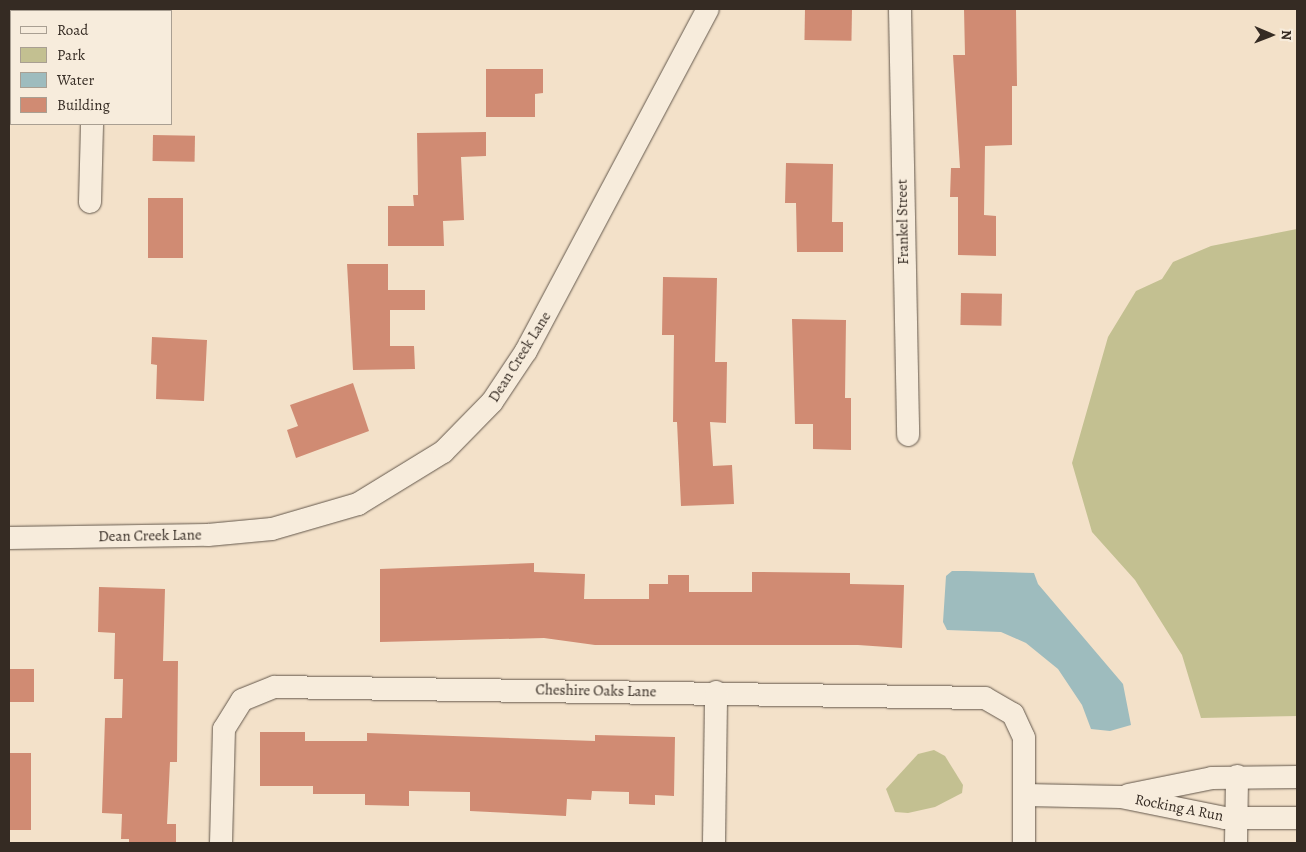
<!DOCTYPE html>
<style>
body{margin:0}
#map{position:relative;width:1306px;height:852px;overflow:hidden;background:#f3e1c9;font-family:Alegreya,serif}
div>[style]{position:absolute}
.green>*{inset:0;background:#c3c091}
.water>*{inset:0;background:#9ebcbe}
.building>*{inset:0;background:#d08b73;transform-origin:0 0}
.roads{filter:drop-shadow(0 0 1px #64584c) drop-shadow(0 0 1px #64584c)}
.street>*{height:22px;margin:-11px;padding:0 11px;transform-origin:11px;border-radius:11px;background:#f7ecdc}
span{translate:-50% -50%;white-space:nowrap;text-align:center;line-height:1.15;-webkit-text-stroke:4px #f7ecdc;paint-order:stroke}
.street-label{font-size:15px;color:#352b23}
.frame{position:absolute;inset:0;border:10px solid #352b23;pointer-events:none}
.legend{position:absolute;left:10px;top:10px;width:162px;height:115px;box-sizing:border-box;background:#f7ecdc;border:1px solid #a99f92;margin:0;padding:6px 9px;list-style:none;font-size:15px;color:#352b23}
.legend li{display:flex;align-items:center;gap:10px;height:25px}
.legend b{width:25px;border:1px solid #a99f92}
.north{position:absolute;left:1246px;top:10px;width:50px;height:50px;-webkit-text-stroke:4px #f7ecdc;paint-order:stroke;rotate:91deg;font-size:14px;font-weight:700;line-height:20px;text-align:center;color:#352b23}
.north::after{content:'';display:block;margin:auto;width:18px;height:22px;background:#352b23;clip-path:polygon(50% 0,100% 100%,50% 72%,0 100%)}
</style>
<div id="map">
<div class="green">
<div style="clip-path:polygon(1297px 229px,1297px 716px,1201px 718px,1182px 655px,1135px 580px,1092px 532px,1072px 463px,1108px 337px,1136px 291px,1162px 279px,1173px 262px,1211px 246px)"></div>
<div style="clip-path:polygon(934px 750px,945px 756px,963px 785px,962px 793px,935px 807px,908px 813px,895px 812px,886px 789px,918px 754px)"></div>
</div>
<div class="water">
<div style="clip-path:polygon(966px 571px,1034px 573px,1038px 584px,1123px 684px,1131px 725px,1110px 731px,1091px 729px,1082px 705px,1058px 669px,1026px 643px,1001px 632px,947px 630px,943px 622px,946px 576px,952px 571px)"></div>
</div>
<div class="building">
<div style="left:805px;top:9px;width:47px;height:31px;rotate:1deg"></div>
<div style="clip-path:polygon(964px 9px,1016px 9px,1017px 86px,1012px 86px,1012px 145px,985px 146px,984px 215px,996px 216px,996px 256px,958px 255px,958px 197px,950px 197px,951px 168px,960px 168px,953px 55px,965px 55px)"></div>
<div style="clip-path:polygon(486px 69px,543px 69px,543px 93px,535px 94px,535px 117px,486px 117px)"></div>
<div style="clip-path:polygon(486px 132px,486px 156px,461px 157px,464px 220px,443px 221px,444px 246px,388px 246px,388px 206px,414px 206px,413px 195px,418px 195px,417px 133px)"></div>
<div style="left:153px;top:135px;width:42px;height:26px;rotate:1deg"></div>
<div style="clip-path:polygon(786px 163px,833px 164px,832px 222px,843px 222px,843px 252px,797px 252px,796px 203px,785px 203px)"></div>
<div style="left:148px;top:198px;width:35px;height:60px"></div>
<div style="clip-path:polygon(347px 264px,388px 264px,388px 290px,425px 290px,425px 310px,390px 310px,390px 346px,414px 346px,415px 369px,353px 370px)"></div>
<div style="clip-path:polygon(663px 277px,717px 278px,715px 362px,727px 362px,726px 423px,710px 422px,713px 466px,732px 465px,734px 504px,681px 506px,677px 422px,673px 422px,674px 335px,662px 335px)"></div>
<div style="left:961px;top:293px;width:41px;height:32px;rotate:1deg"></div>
<div style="clip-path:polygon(792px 319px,846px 320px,845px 398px,851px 398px,851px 450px,813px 449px,813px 424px,795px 424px)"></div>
<div style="clip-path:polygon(152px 337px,207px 340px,204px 401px,156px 399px,157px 365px,151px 364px)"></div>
<div style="clip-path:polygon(353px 383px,369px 431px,296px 458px,287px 430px,298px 426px,290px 405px)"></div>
<div style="clip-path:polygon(534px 563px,534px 572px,585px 574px,584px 599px,649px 599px,649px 584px,668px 584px,668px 575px,689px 575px,689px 592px,752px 592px,752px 572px,850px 573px,850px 584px,904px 585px,902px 648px,858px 645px,595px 645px,544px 638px,380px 642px,380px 569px)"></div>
<div style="clip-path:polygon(99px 587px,165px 589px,163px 661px,178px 661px,177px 762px,170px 762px,167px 824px,176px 824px,176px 843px,129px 843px,129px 839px,121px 839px,122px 814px,102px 813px,105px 718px,122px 718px,123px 679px,114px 679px,115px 633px,98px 632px)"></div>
<div style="left:9px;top:669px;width:25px;height:33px"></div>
<div style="clip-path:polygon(260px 732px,305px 732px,305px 741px,367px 741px,367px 733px,595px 741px,595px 735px,675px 737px,674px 796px,655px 795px,655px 805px,629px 804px,629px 792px,592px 791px,591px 800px,567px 799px,566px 816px,470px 811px,470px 792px,409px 791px,409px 806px,365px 805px,365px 794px,313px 794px,313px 786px,260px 786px)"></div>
<div style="left:9px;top:753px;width:22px;height:77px"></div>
</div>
<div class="roads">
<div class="street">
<div style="left:900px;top:9px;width:426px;rotate:88.9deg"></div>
<div style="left:94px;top:11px;width:2px;rotate:-63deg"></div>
<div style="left:90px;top:202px;width:78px;rotate:-88.5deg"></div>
<div style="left:9px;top:538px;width:199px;rotate:-0.9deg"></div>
<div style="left:208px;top:535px;width:64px;rotate:-5.4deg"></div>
<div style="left:272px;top:529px;width:90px;rotate:-16.2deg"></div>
<div style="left:358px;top:504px;width:100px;rotate:-31.5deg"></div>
<div style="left:443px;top:452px;width:70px;rotate:-45.6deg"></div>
<div style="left:492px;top:402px;width:61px;rotate:-56.3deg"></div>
<div style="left:526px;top:351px;width:387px;rotate:-62deg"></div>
<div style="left:1025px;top:795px;width:96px;rotate:1.2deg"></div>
<div style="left:1121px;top:797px;width:106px;rotate:11.4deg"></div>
<div style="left:1225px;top:818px;width:72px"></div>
<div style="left:1128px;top:795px;width:86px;rotate:-11.4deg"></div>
<div style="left:1212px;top:778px;width:85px;rotate:-0.7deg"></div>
<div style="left:221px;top:843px;width:114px;rotate:-88.5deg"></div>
<div style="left:224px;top:729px;width:34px;rotate:-58deg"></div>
<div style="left:242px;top:700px;width:35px;rotate:-22deg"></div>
<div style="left:275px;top:687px;width:710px;rotate:0.89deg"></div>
<div style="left:985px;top:698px;width:32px;rotate:30deg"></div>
<div style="left:1013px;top:714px;width:26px;rotate:65deg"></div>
<div style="left:1024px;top:738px;width:105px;rotate:90deg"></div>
<div style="left:714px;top:843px;width:151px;rotate:-89.2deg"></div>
<div style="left:1236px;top:843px;width:67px;rotate:-89.1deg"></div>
</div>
</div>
<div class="street-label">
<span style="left:903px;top:222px;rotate:-91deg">Frankel Street</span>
<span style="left:520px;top:357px;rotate:-58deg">Dean Creek Lane</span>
<span style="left:150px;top:536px;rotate:-1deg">Dean Creek Lane</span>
<span style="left:596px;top:691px;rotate:1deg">Cheshire Oaks Lane</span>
<span style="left:1179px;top:808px;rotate:11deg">Rocking A Run</span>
</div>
<div class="frame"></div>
<ul class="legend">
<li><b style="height:6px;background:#f7ecdc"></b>Road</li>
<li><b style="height:14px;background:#c3c091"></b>Park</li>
<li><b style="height:14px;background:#9ebcbe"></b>Water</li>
<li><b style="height:14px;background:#d08b73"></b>Building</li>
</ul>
<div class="north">N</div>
</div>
